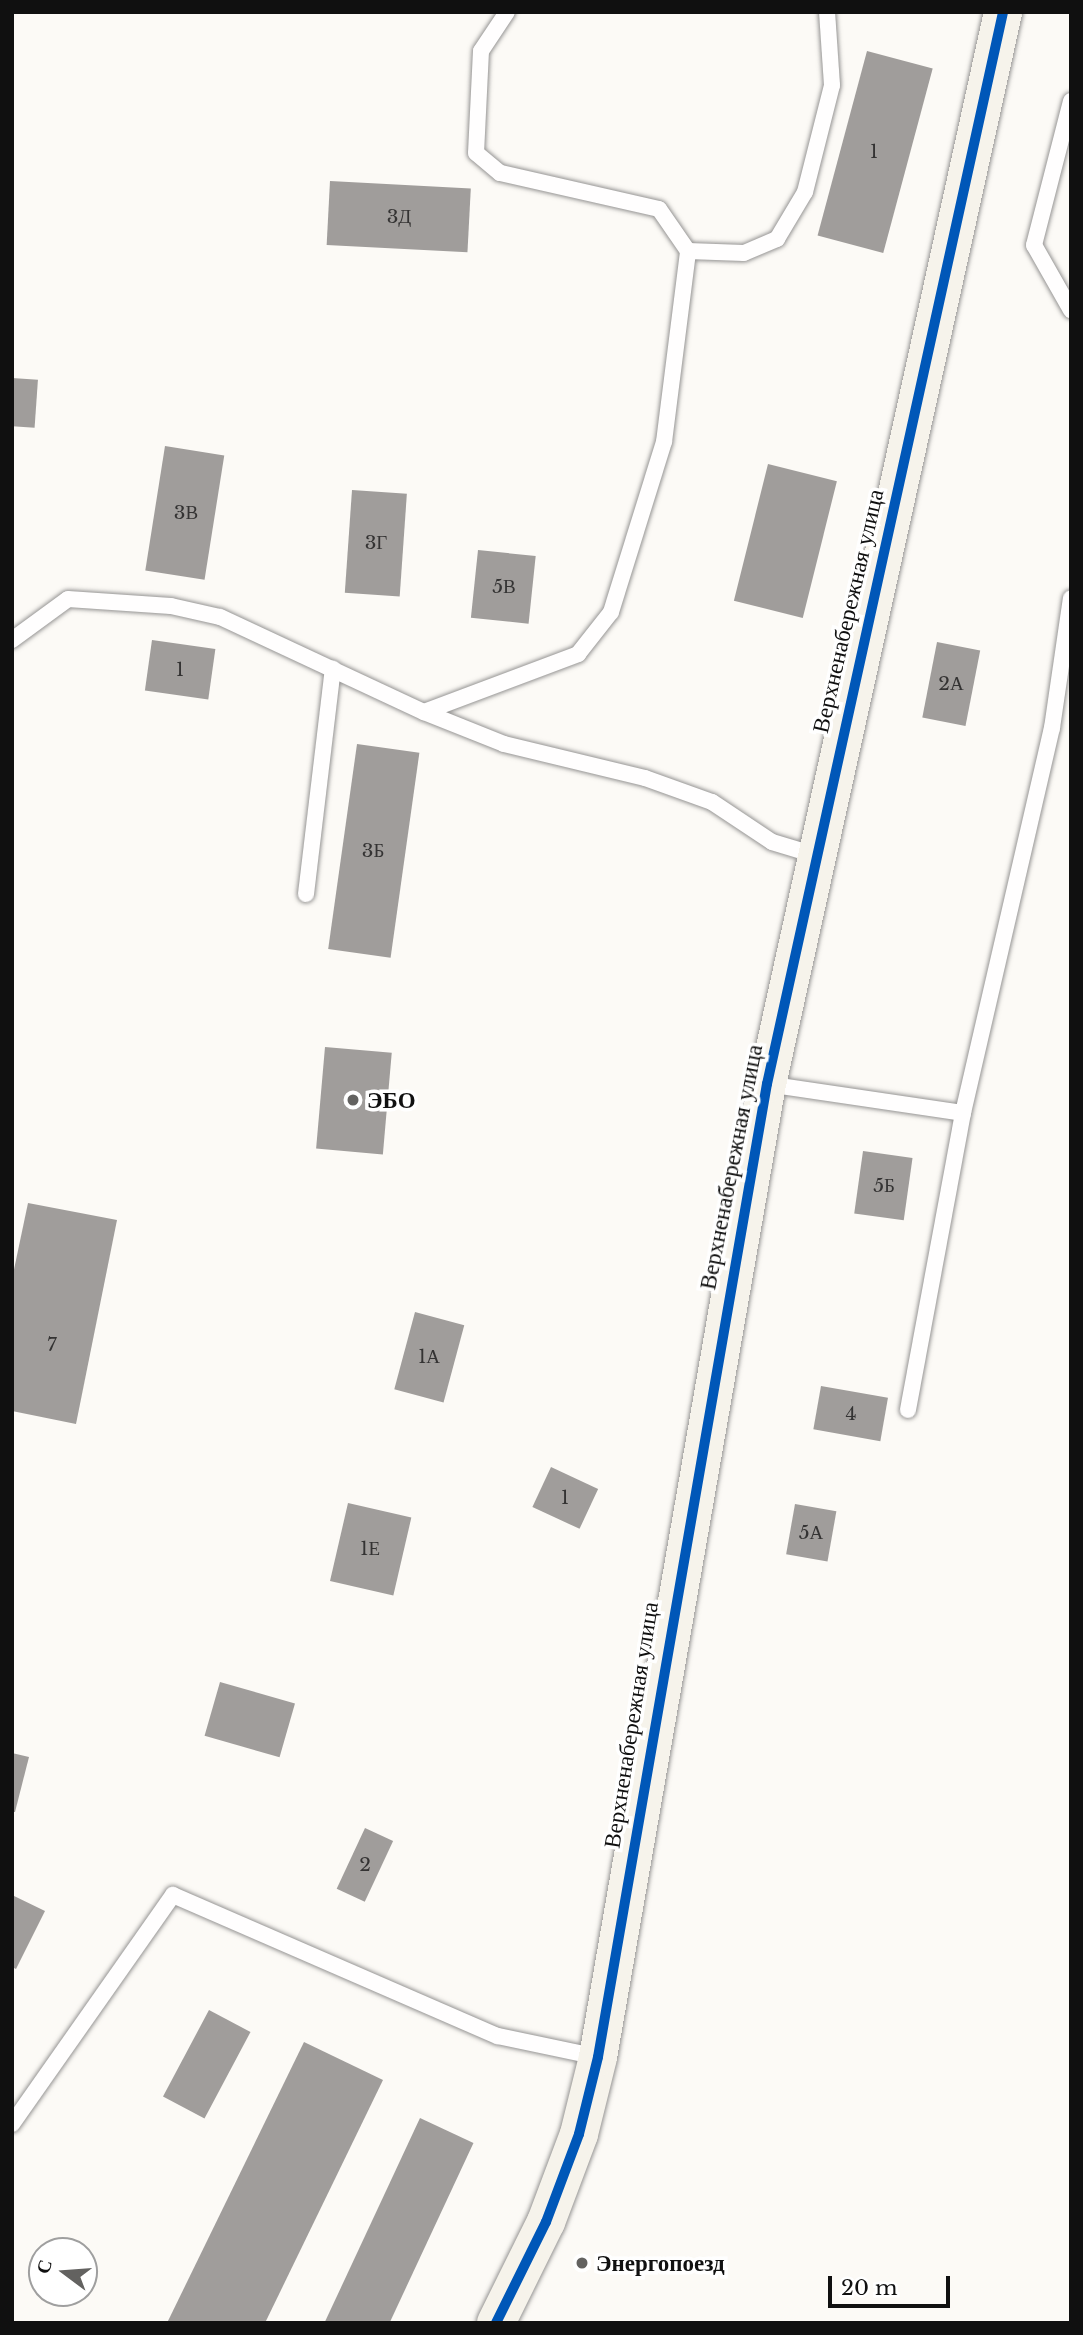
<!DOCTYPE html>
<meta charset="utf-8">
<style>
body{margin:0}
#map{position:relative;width:1083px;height:2335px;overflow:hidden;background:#fcfaf6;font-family:"Libre Baskerville",serif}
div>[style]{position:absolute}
.building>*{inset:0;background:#a09d9b;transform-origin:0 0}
.roads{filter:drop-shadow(0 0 2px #969594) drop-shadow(0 0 2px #969594)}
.lane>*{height:16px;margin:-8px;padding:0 8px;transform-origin:8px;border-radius:8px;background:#fffefe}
.secondary>*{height:38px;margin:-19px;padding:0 19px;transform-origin:19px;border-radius:19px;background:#f6f3eb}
.cycleway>*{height:10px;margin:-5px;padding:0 5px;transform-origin:5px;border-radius:5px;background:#0057b8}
.dots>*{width:19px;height:19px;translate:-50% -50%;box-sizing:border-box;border:4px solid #fff;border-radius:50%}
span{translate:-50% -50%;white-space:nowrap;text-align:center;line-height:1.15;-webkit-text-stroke:7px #fff;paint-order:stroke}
.number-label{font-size:19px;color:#343333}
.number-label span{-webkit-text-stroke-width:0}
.street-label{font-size:23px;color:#101010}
.poi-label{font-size:23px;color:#101010;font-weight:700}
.left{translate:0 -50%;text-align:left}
.frame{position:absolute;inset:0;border:14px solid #101010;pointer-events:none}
.north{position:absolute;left:28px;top:2237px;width:70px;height:70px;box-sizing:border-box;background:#fff;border:2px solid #9f9f9f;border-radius:50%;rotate:286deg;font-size:19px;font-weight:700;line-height:28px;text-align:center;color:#101010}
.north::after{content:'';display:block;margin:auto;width:24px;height:32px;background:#636260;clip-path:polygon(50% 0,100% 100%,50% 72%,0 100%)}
.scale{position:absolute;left:828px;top:2276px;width:122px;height:32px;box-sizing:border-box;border:4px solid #101010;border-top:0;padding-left:9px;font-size:21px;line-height:24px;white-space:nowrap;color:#101010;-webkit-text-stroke:5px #fff;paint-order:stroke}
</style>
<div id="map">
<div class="building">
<div style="left:867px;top:51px;width:68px;height:191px;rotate:15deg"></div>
<div style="left:330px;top:181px;width:141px;height:64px;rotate:3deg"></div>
<div style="left:12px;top:378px;width:26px;height:48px;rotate:4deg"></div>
<div style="left:165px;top:446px;width:60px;height:126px;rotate:9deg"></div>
<div style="left:768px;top:464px;width:71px;height:141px;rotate:14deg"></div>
<div style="left:352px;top:490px;width:55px;height:103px;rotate:4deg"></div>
<div style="left:478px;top:550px;width:58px;height:68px;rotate:6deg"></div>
<div style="left:152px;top:640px;width:64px;height:51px;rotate:8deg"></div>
<div style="left:937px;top:642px;width:44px;height:77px;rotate:11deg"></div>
<div style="left:357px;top:744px;width:63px;height:207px;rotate:8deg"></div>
<div style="left:325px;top:1047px;width:67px;height:102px;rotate:5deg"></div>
<div style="left:863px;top:1151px;width:50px;height:63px;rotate:8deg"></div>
<div style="clip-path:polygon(28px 1203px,117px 1220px,76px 1424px,12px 1411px,12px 1279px)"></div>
<div style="left:415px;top:1312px;width:51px;height:80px;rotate:15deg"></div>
<div style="left:821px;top:1386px;width:68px;height:44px;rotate:10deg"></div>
<div style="left:551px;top:1467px;width:52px;height:44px;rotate:25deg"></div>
<div style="left:348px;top:1503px;width:65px;height:80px;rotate:13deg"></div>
<div style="left:795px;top:1504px;width:42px;height:51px;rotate:10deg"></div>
<div style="left:220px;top:1682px;width:78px;height:56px;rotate:16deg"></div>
<div style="clip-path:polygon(12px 1753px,29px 1757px,15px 1812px,12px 1812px)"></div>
<div style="left:365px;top:1828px;width:31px;height:67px;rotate:25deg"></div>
<div style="clip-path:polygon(12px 1895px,45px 1911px,16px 1969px,12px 1967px)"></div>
<div style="left:209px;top:2010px;width:47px;height:98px;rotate:28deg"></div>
<div style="clip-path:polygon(304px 2042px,383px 2080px,265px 2323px,167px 2323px)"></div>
<div style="left:420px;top:2118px;width:59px;height:226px;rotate:25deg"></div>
</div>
<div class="roads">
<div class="lane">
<div style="left:1071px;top:101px;width:149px;rotate:104.4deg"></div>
<div style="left:1034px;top:245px;width:75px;rotate:60.4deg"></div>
<div style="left:688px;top:251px;width:56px;rotate:2deg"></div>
<div style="left:744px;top:253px;width:36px;rotate:-23deg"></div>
<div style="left:777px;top:239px;width:55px;rotate:-59.2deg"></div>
<div style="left:805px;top:192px;width:110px;rotate:-75.8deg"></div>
<div style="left:832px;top:85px;width:73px;rotate:-93.9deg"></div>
<div style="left:12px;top:640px;width:69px;rotate:-36.2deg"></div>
<div style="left:68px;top:599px;width:103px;rotate:3.9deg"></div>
<div style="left:171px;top:606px;width:50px;rotate:12.7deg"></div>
<div style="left:220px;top:617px;width:225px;rotate:25deg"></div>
<div style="left:424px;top:712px;width:86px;rotate:21.8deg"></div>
<div style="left:504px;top:744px;width:145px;rotate:13.6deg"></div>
<div style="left:645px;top:778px;width:71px;rotate:19.7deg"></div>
<div style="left:712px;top:802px;width:72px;rotate:33.7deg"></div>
<div style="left:772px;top:842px;width:45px;rotate:16.8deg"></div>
<div style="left:424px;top:712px;width:165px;rotate:-20.6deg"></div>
<div style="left:578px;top:654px;width:53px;rotate:-51.8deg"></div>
<div style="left:611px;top:612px;width:178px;rotate:-72.7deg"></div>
<div style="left:664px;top:442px;width:193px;rotate:-82.8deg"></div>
<div style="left:688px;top:251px;width:51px;rotate:-124.6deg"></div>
<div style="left:659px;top:209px;width:163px;rotate:-167.2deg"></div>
<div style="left:500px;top:173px;width:31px;rotate:-140deg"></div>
<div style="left:476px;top:153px;width:102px;rotate:-87.2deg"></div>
<div style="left:481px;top:51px;width:47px;rotate:-56.3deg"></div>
<div style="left:306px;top:894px;width:227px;rotate:-83.2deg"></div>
<div style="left:767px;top:1084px;width:198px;rotate:8.4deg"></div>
<div style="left:963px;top:1113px;width:302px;rotate:100.5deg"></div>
<div style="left:963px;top:1113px;width:395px;rotate:-77deg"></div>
<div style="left:1052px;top:728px;width:131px;rotate:-81.7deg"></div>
<div style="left:12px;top:2124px;width:280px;rotate:-54.9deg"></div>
<div style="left:173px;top:1895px;width:354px;rotate:23.5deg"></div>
<div style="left:498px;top:2036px;width:102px;rotate:11.9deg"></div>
</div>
<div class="secondary">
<div style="left:496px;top:2323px;width:113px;rotate:-63.7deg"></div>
<div style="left:546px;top:2222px;width:94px;rotate:-69.4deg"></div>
<div style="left:579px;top:2134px;width:79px;rotate:-76.1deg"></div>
<div style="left:598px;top:2057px;width:988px;rotate:-80.15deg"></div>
<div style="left:767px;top:1084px;width:1098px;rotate:-77.58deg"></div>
</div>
</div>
<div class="cycleway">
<div style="left:496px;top:2323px;width:113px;rotate:-63.7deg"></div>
<div style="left:546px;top:2222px;width:94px;rotate:-69.4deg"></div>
<div style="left:579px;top:2134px;width:79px;rotate:-76.1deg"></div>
<div style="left:598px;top:2057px;width:988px;rotate:-80.15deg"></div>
<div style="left:767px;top:1084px;width:1098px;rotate:-77.58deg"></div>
</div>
<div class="dots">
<div style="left:353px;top:1100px;background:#636260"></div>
<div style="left:582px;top:2263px;background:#636260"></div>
</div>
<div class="number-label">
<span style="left:874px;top:152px">1</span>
<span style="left:399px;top:217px">3Д</span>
<span style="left:186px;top:513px">3В</span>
<span style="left:376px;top:543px">3Г</span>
<span style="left:504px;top:587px">5В</span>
<span style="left:180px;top:670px">1</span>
<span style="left:951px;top:684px">2А</span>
<span style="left:373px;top:851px">3Б</span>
<span style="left:884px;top:1186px">5Б</span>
<span style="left:52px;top:1345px">7</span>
<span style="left:429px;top:1357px">1А</span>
<span style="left:851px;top:1414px">4</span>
<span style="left:565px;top:1498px">1</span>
<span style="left:811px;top:1533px">5А</span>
<span style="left:370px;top:1549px">1Е</span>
<span style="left:365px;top:1865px">2</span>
</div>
<div class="street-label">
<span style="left:848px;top:611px;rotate:-77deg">Верхненабережная улица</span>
<span style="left:731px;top:1167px;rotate:-79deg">Верхненабережная улица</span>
<span style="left:631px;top:1725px;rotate:-81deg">Верхненабережная улица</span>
</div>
<div class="poi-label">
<span class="left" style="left:367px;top:1100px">ЭБО</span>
<span class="left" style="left:596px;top:2263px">Энергопоезд</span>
</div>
<div class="frame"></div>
<div class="north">С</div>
<div class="scale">20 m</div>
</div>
